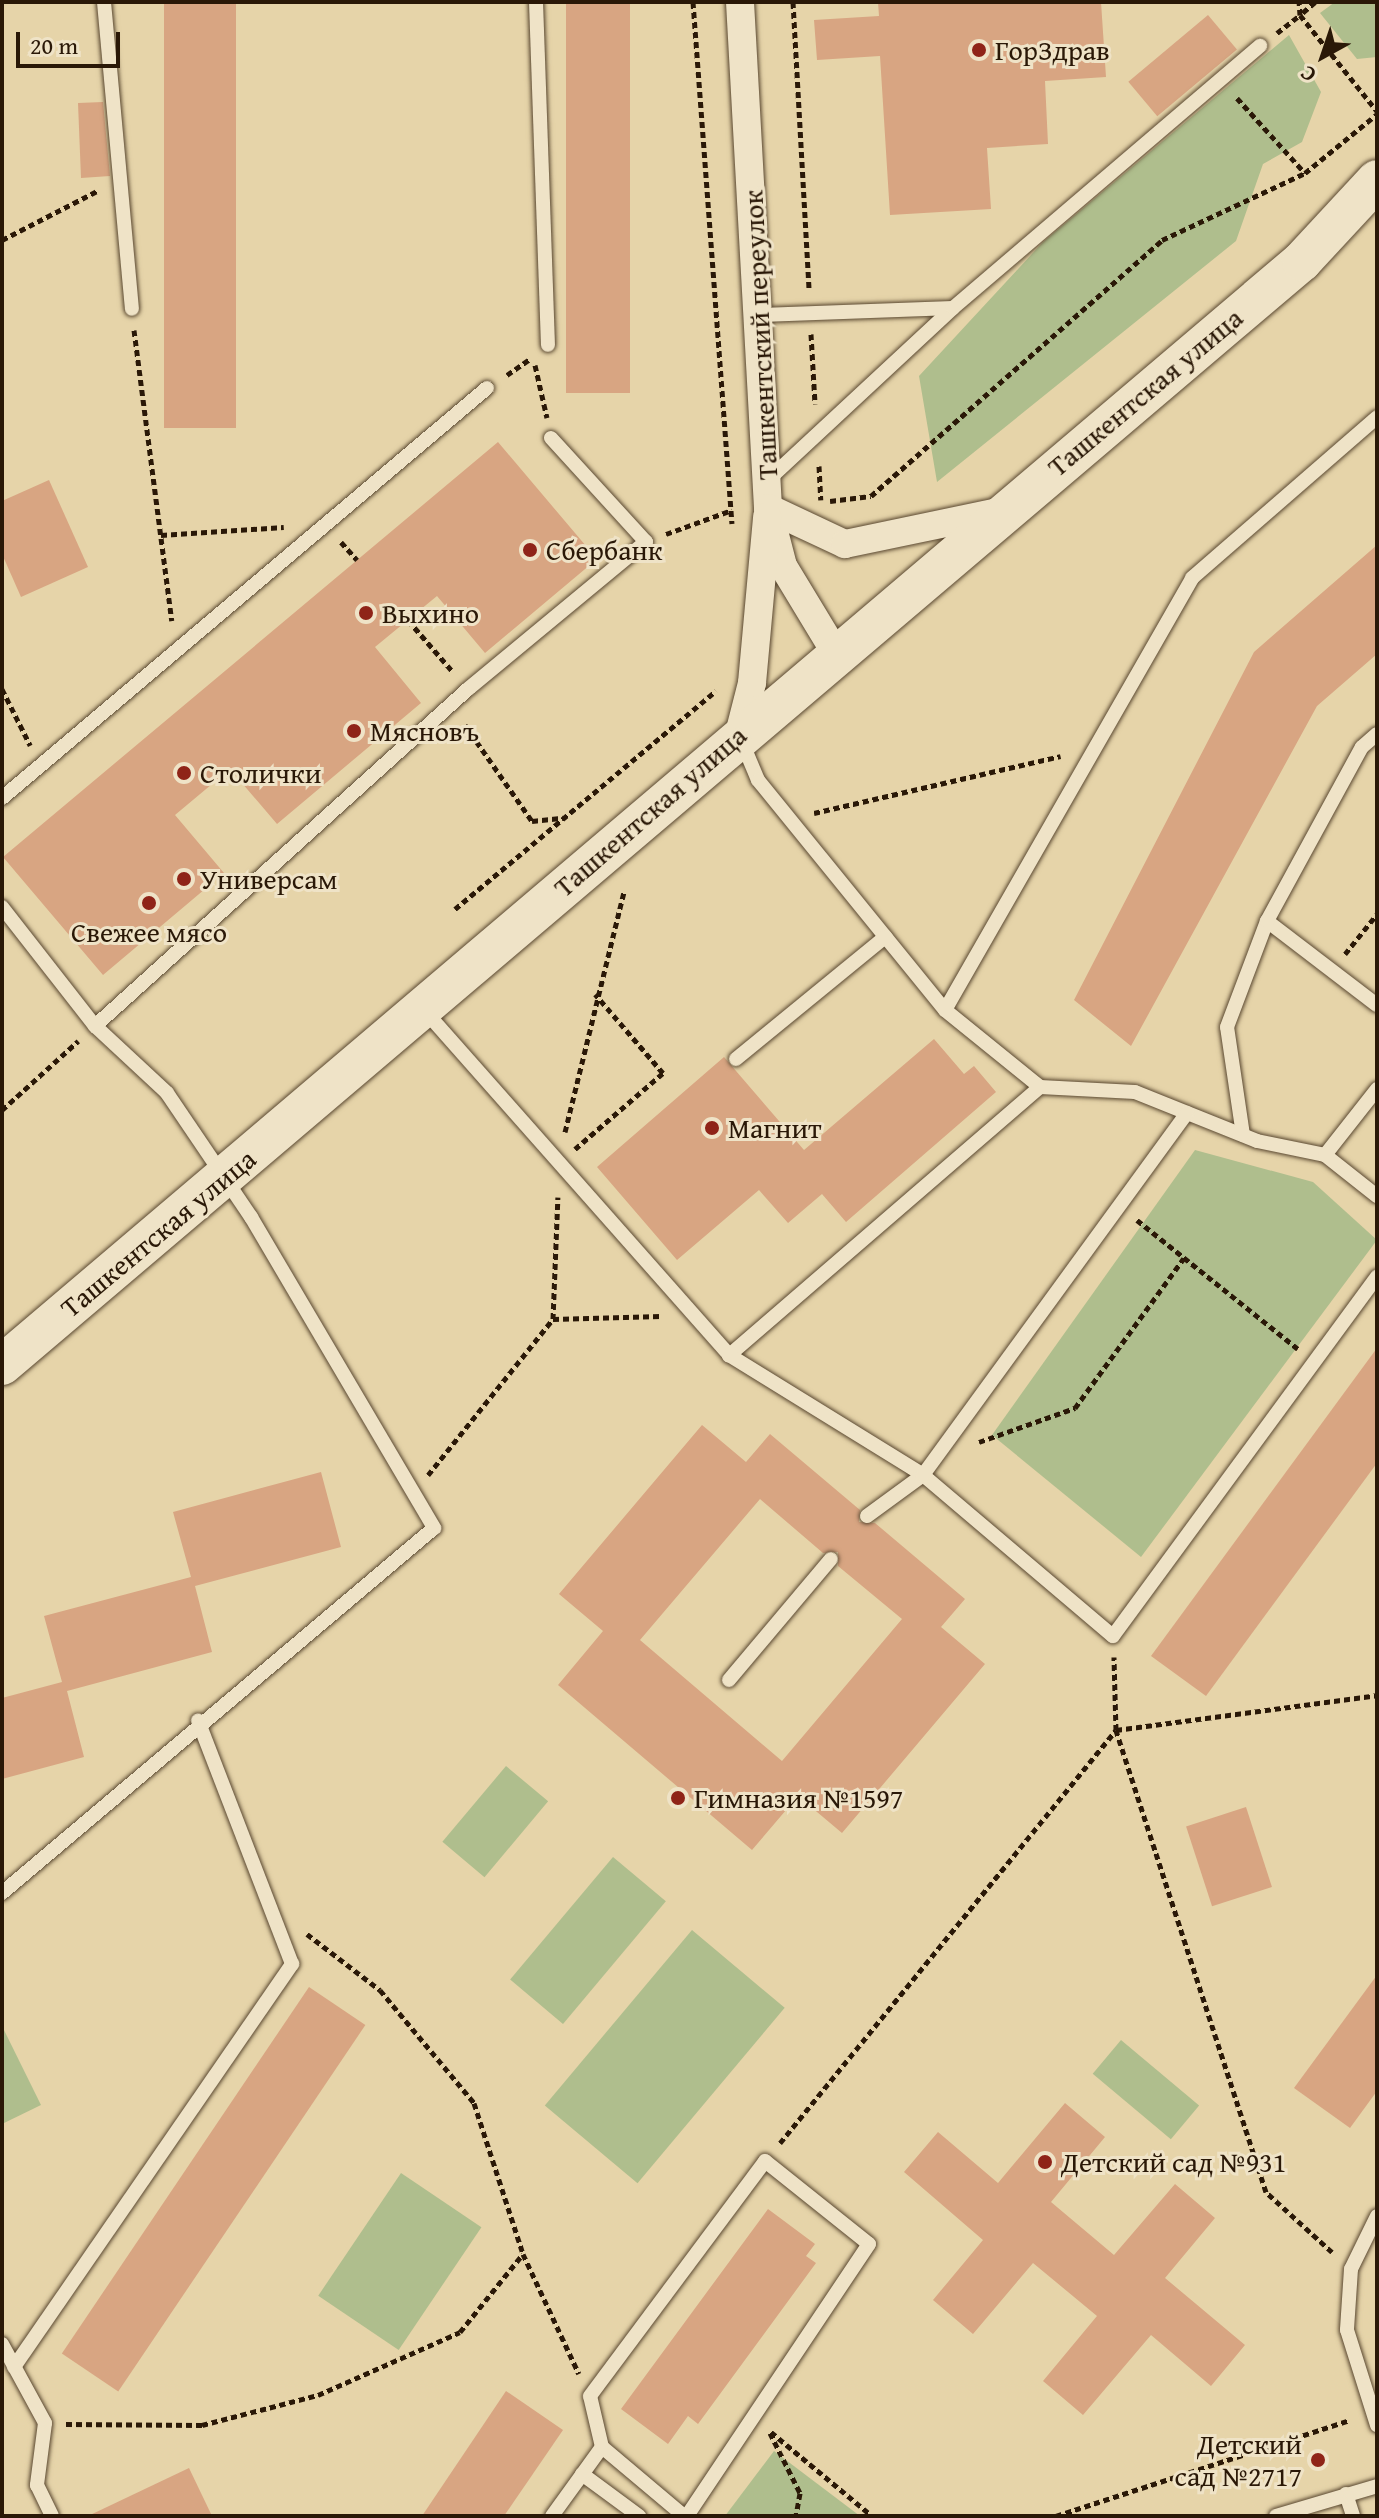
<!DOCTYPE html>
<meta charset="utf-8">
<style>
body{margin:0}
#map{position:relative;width:1379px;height:2518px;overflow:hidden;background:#e6d4a9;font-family:"Gentium Book Plus",serif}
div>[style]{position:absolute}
.green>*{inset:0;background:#afbe8d;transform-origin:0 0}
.building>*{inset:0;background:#d8a582;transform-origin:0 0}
.path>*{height:5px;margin-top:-2.5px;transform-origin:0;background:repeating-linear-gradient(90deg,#2a1807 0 6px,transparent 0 10px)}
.roads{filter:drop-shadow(0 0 2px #594730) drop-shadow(0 0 2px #594730)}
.service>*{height:14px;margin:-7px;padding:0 7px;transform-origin:7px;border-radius:7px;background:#efe3c7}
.minor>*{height:28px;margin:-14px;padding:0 14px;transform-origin:14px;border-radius:14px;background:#efe3c7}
.secondary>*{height:40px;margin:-20px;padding:0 20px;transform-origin:20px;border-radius:20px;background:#efe3c7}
.dots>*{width:22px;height:22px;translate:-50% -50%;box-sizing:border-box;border:4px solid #efe3c7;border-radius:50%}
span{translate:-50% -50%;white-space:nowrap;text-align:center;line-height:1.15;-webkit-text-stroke:6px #efe3c7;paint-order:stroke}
.poi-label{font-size:28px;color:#2a1807}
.left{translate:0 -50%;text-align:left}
.right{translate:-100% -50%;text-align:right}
.street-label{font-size:28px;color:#2a1807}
.frame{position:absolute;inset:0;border:4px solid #2a1807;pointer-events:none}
.north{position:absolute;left:1283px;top:16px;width:80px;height:80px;-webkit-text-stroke:6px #efe3c7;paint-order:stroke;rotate:220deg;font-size:22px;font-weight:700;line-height:32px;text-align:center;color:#2a1807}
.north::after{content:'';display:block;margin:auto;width:28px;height:36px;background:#2a1807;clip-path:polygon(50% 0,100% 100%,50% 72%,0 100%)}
.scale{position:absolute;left:16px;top:32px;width:104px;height:36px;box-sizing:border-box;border:4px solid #2a1807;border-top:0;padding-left:10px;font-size:24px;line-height:28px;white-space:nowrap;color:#2a1807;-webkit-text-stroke:6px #efe3c7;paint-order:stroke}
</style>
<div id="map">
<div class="green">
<div style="clip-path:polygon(1335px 2px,1377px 2px,1377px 57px,1357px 59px,1320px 13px)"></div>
<div style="clip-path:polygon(1289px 35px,1321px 92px,1302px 142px,1263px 164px,1236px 241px,937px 482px,919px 376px,1043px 242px)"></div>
<div style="clip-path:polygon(1195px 1150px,1313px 1182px,1377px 1240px,1141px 1557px,992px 1435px)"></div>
<div style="left:506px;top:1766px;width:55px;height:99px;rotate:40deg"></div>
<div style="left:613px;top:1857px;width:69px;height:160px;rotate:40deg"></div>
<div style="left:692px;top:1930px;width:121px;height:229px;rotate:40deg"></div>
<div style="clip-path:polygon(2px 2026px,41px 2105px,2px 2124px)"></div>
<div style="left:1121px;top:2040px;width:102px;height:44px;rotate:40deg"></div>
<div style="left:401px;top:2173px;width:97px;height:148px;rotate:34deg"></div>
<div style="clip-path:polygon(774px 2451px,860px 2516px,725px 2516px)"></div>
</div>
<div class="building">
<div style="left:164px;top:2px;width:72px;height:426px"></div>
<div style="left:566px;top:2px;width:64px;height:391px"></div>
<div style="clip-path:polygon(878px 2px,1101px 2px,1106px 77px,1045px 81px,1048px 144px,987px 148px,991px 209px,890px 215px,880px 56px,817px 60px,814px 20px,879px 16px)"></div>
<div style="left:1208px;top:15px;width:45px;height:104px;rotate:50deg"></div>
<div style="clip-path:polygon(103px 102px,110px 176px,81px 178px,78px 103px)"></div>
<div style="clip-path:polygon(498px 442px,597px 559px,485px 653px,437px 596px,375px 647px,421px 703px,277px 824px,230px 769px,175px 815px,224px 873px,103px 975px,3px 857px)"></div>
<div style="clip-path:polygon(49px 480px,88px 567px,21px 597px,2px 554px,2px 501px)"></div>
<div style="clip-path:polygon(1377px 545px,1377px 654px,1317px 706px,1131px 1046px,1074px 1000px,1254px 652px)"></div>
<div style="clip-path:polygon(934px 1039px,964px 1074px,974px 1066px,996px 1092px,846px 1222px,822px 1194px,788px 1223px,759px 1190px,677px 1260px,597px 1167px,724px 1057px,804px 1150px)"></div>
<div style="clip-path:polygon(1377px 1348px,1377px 1463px,1206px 1696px,1151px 1656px)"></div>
<div style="clip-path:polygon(evenodd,702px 1425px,746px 1462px,770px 1434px,860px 1510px,859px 1522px,875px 1523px,965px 1599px,941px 1627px,985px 1664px,842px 1833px,798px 1796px,752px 1850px,558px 1685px,603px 1631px,559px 1594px,702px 1425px,760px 1499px,823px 1553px,838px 1552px,838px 1566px,902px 1619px,782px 1761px,640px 1640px,760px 1499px)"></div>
<div style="clip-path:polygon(321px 1472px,341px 1547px,195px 1586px,212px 1652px,67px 1691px,84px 1757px,2px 1779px,2px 1698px,62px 1682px,44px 1616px,191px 1577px,173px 1512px)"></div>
<div style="left:1246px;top:1807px;width:84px;height:63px;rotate:72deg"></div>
<div style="clip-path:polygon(1377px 1975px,1377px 2091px,1350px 2128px,1294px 2088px)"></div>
<div style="left:309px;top:1987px;width:68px;height:442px;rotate:34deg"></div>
<div style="clip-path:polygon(1065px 2103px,1105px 2137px,1051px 2202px,1114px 2255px,1175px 2184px,1215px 2218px,1165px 2278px,1245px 2345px,1211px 2386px,1151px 2335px,1083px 2415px,1043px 2381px,1097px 2316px,1033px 2263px,973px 2334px,933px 2300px,983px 2240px,904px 2172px,938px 2132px,998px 2183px)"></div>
<div style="clip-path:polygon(768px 2209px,815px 2244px,806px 2256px,816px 2263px,698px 2424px,688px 2416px,668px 2444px,621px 2409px)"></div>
<div style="clip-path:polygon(506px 2391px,563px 2430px,504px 2516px,422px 2516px)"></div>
<div style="clip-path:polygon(189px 2468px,212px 2516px,88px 2516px)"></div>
</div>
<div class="path">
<div style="left:693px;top:2px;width:523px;rotate:85.73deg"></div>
<div style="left:793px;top:2px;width:287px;rotate:86.8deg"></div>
<div style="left:1315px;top:2px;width:20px;rotate:139deg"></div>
<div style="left:1300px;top:15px;width:123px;rotate:51.3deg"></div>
<div style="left:1277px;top:33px;width:29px;rotate:-38deg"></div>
<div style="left:1300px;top:15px;width:13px;rotate:-94deg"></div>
<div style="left:1237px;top:98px;width:101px;rotate:47.8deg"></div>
<div style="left:1305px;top:173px;width:93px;rotate:-39.3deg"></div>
<div style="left:2px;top:240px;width:107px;rotate:-27.3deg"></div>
<div style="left:134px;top:330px;width:293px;rotate:82.6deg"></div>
<div style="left:811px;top:334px;width:70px;rotate:86.7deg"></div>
<div style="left:535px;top:365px;width:54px;rotate:77.2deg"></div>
<div style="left:507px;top:375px;width:29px;rotate:-35deg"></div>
<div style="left:819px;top:466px;width:34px;rotate:87deg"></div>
<div style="left:830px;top:501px;width:41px;rotate:-7deg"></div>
<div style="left:871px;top:496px;width:388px;rotate:-41.3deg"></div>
<div style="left:1162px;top:240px;width:158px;rotate:-25.1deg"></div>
<div style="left:666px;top:534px;width:70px;rotate:-20deg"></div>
<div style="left:161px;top:535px;width:123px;rotate:-3.7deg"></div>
<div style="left:341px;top:542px;width:24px;rotate:48deg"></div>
<div style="left:408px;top:620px;width:69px;rotate:49.1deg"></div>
<div style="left:2px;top:689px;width:63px;rotate:63.4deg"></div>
<div style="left:465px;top:725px;width:117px;rotate:55.1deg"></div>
<div style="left:532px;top:821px;width:31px;rotate:-6deg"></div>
<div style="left:814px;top:813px;width:253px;rotate:-13deg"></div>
<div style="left:455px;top:909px;width:340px;rotate:-39.9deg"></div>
<div style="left:1345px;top:954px;width:51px;rotate:-51.3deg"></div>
<div style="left:2px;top:1110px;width:103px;rotate:-42.2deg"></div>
<div style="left:565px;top:1132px;width:248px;rotate:-76.2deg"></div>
<div style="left:575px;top:1149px;width:116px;rotate:-40.8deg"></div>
<div style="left:663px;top:1073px;width:104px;rotate:-130.7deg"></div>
<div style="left:1137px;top:1220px;width:206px;rotate:38.7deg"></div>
<div style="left:553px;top:1319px;width:108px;rotate:-1.6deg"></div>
<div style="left:979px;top:1442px;width:102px;rotate:-19.5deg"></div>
<div style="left:1075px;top:1408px;width:185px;rotate:-54deg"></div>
<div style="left:428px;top:1475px;width:200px;rotate:-51.3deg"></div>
<div style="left:553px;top:1319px;width:122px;rotate:-87.7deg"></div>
<div style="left:307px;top:1934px;width:92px;rotate:37.5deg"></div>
<div style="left:380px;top:1990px;width:147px;rotate:50.2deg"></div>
<div style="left:474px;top:2103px;width:159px;rotate:72deg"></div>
<div style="left:523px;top:2254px;width:132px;rotate:65deg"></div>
<div style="left:780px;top:2143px;width:532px;rotate:-50.87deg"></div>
<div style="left:1116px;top:1730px;width:73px;rotate:-91.6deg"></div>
<div style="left:1332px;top:2252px;width:89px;rotate:-137.7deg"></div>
<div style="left:1266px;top:2192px;width:486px;rotate:-108deg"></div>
<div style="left:1116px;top:1730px;width:263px;rotate:-7.6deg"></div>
<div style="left:66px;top:2424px;width:136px;rotate:0.4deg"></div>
<div style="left:202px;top:2425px;width:120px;rotate:-14.5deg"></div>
<div style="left:318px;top:2395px;width:155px;rotate:-23.9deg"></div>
<div style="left:460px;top:2332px;width:100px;rotate:-51.1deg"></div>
<div style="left:771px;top:2432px;width:131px;rotate:39.7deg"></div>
<div style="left:770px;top:2433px;width:67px;rotate:63.4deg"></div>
<div style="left:800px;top:2493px;width:23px;rotate:100deg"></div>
<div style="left:1056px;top:2516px;width:308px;rotate:-18.1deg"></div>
</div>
<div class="roads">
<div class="service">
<div style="left:104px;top:2px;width:308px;rotate:84.8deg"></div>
<div style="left:536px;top:2px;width:343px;rotate:88deg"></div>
<div style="left:761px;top:315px;width:192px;rotate:-2.1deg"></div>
<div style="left:769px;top:479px;width:251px;rotate:-42.9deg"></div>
<div style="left:953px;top:308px;width:404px;rotate:-40.5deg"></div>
<div style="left:742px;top:742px;width:41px;rotate:67.2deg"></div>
<div style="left:758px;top:780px;width:296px;rotate:50.9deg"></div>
<div style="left:945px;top:1010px;width:122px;rotate:39deg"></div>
<div style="left:1040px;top:1087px;width:95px;rotate:3deg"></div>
<div style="left:1135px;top:1092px;width:131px;rotate:21.9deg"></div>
<div style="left:1257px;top:1141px;width:69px;rotate:11.6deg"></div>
<div style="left:2px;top:798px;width:635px;rotate:-40.21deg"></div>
<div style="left:2px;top:907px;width:151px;rotate:52deg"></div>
<div style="left:95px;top:1026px;width:98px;rotate:42.9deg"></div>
<div style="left:167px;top:1093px;width:150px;rotate:55.9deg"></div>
<div style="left:251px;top:1217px;width:361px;rotate:59.5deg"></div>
<div style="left:434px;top:1528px;width:566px;rotate:139.81deg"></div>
<div style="left:1267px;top:921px;width:138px;rotate:37.4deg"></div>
<div style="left:945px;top:1010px;width:498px;rotate:-60.2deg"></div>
<div style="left:1192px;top:578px;width:245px;rotate:-41deg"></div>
<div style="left:425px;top:1011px;width:459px;rotate:48.5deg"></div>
<div style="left:95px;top:1026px;width:503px;rotate:-42.1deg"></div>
<div style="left:468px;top:689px;width:231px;rotate:-39.6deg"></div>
<div style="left:646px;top:542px;width:141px;rotate:-132.4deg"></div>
<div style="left:736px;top:1059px;width:193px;rotate:-39.3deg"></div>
<div style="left:1040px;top:1087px;width:411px;rotate:139.2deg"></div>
<div style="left:729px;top:1355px;width:228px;rotate:31.7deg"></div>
<div style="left:923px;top:1475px;width:249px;rotate:40.3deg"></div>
<div style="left:1113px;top:1636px;width:446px;rotate:-53.7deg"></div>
<div style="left:1377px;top:1089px;width:84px;rotate:128.2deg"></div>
<div style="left:1325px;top:1155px;width:66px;rotate:38.3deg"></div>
<div style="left:1243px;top:1135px;width:109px;rotate:-98.4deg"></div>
<div style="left:1227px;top:1027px;width:113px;rotate:-69.3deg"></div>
<div style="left:1267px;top:921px;width:198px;rotate:-61.4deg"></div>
<div style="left:1362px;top:747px;width:20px;rotate:-41deg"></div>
<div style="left:867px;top:1516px;width:69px;rotate:-36.2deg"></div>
<div style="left:923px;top:1475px;width:448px;rotate:-53.9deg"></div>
<div style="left:729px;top:1680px;width:158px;rotate:-49.9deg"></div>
<div style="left:1377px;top:2216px;width:59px;rotate:116.1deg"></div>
<div style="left:1351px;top:2269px;width:61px;rotate:93.8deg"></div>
<div style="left:1347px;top:2330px;width:100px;rotate:72.5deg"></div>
<div style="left:2px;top:2344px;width:90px;rotate:61.4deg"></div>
<div style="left:45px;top:2423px;width:63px;rotate:97.4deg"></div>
<div style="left:37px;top:2485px;width:34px;rotate:64deg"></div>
<div style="left:14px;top:2367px;width:490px;rotate:-55.4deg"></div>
<div style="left:292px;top:1964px;width:261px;rotate:-111.1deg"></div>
<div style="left:582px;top:2474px;width:71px;rotate:36.4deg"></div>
<div style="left:1346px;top:2494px;width:23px;rotate:72deg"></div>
<div style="left:552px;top:2516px;width:85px;rotate:-54.1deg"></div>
<div style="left:684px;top:2516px;width:107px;rotate:-139.9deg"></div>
<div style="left:602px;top:2447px;width:52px;rotate:-103.2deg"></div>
<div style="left:590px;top:2396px;width:293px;rotate:-53.3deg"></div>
<div style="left:765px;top:2161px;width:133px;rotate:38.6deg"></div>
<div style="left:869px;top:2244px;width:327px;rotate:123.8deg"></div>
<div style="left:1276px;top:2516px;width:105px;rotate:-16.5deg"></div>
</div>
<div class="minor">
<div style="left:740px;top:2px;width:507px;rotate:86.83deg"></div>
<div style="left:768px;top:508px;width:60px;rotate:75.5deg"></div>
<div style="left:783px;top:566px;width:100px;rotate:58.8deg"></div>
<div style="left:768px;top:508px;width:85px;rotate:25.1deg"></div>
<div style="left:845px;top:544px;width:161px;rotate:-11.8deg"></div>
<div style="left:739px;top:734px;width:53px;rotate:-75.7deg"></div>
<div style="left:752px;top:683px;width:167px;rotate:-84.8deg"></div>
</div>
<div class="secondary">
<div style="left:2px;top:1365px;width:1706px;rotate:-40.34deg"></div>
<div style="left:1302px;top:261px;width:110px;rotate:-47.2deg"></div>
</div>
</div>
<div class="dots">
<div style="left:979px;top:50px;background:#8f2418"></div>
<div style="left:530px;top:550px;background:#8f2418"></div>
<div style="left:366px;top:613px;background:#8f2418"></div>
<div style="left:354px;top:731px;background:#8f2418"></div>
<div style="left:184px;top:773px;background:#8f2418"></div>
<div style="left:184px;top:879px;background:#8f2418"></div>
<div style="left:149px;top:903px;background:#8f2418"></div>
<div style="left:712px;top:1128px;background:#8f2418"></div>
<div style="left:678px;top:1798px;background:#8f2418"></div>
<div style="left:1045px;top:2162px;background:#8f2418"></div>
<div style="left:1318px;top:2460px;background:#8f2418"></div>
</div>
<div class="poi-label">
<span class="left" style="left:995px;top:50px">ГорЗдрав</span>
<span class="left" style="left:546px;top:550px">Сбербанк</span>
<span class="left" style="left:382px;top:613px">Выхино</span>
<span class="left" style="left:370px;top:731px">Мясновъ</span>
<span class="left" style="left:200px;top:773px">Столички</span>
<span class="left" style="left:200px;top:879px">Универсам</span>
<span style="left:149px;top:932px">Свежее мясо</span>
<span class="left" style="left:728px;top:1128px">Магнит</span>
<span class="left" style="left:694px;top:1798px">Гимназия №1597</span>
<span class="left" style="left:1061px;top:2162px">Детский сад №931</span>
<span class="right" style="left:1302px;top:2460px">Детский<br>сад №2717</span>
</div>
<div class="street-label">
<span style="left:760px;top:335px;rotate:-93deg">Ташкентский переулок</span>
<span style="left:1145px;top:392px;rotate:-40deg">Ташкентская улица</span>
<span style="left:650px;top:811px;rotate:-41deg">Ташкентская улица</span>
<span style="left:158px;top:1233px;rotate:-40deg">Ташкентская улица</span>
</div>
<div class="frame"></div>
<div class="north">С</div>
<div class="scale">20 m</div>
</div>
